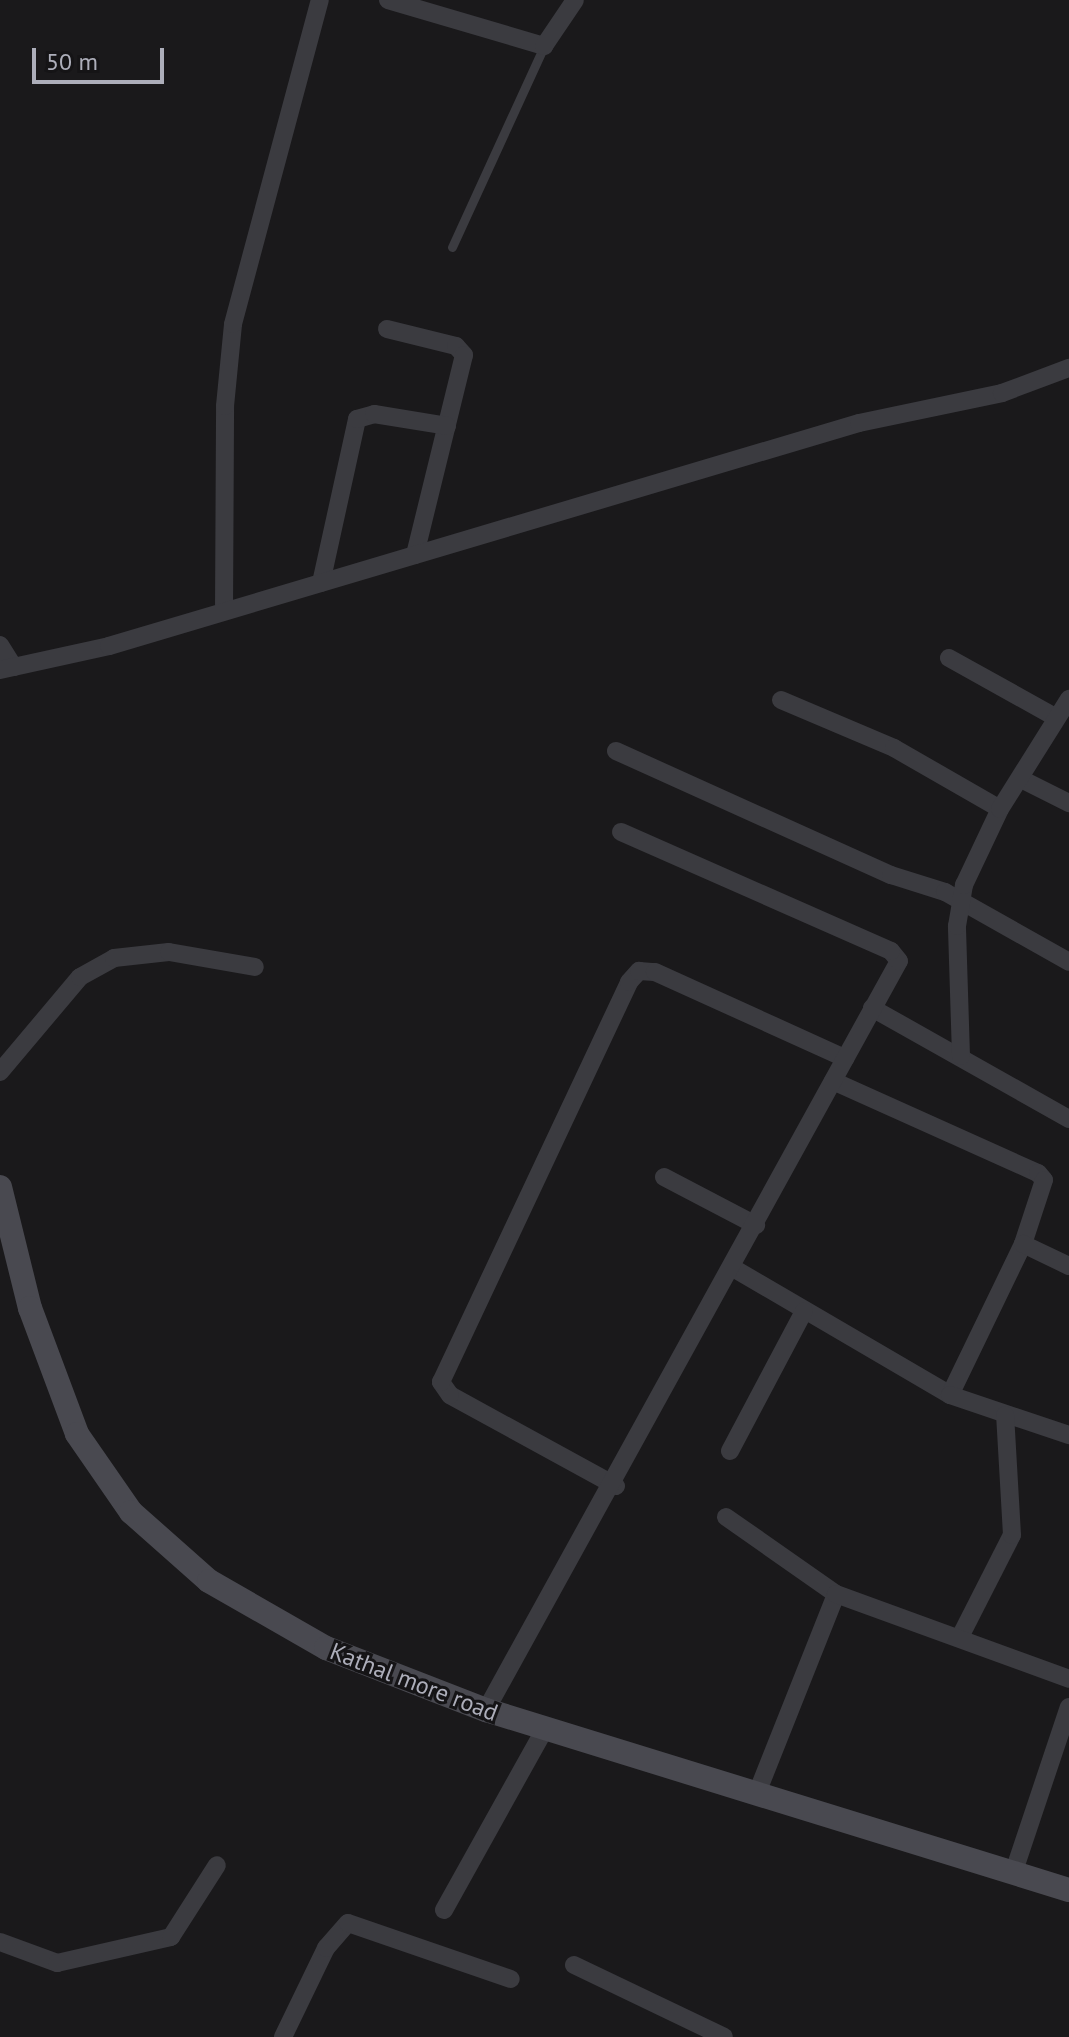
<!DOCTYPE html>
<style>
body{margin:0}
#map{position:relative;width:1069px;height:2037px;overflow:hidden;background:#1a191b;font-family:"PT Sans",sans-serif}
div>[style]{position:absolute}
.lane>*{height:9px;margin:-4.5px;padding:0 4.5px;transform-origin:4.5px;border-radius:4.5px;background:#3b3b40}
.street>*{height:18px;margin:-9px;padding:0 9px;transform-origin:9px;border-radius:9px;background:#3b3b40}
.secondary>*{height:24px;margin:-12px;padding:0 12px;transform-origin:12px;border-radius:12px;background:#494950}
span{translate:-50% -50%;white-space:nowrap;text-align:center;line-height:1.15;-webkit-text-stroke:6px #151416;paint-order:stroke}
.street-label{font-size:24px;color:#adaeba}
.scale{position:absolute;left:32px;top:48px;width:132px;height:36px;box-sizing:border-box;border:4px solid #adaeba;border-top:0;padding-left:10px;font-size:24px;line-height:28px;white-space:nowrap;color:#adaeba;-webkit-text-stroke:6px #151416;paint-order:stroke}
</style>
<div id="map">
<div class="lane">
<div style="left:452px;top:247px;width:221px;rotate:-65.4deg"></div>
</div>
<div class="street">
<div style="left:388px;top:0;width:163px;rotate:16.4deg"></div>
<div style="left:544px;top:46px;width:55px;rotate:-56deg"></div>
<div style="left:387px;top:329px;width:71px;rotate:13.8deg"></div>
<div style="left:456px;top:346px;width:12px;rotate:48deg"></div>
<div style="left:464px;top:355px;width:206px;rotate:103.8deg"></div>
<div style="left:321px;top:583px;width:168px;rotate:-77.6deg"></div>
<div style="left:357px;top:419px;width:18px;rotate:-16deg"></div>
<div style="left:374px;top:414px;width:74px;rotate:9.3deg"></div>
<div style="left:224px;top:611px;width:205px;rotate:-89.7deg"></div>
<div style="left:225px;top:406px;width:82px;rotate:-84.4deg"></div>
<div style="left:233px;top:324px;width:335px;rotate:-75deg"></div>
<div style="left:0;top:645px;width:26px;rotate:58deg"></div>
<div style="left:949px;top:658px;width:121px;rotate:29.1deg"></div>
<div style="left:0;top:670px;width:112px;rotate:-12.4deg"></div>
<div style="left:109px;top:646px;width:782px;rotate:-16.56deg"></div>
<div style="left:859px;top:423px;width:146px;rotate:-11.8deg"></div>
<div style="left:1002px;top:393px;width:72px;rotate:-20.5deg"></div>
<div style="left:781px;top:700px;width:123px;rotate:23deg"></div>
<div style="left:894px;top:748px;width:122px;rotate:29.9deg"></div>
<div style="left:616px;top:751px;width:302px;rotate:24.3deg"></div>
<div style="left:891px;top:875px;width:57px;rotate:17.5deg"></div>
<div style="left:945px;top:892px;width:142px;rotate:29.4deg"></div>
<div style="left:1021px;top:779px;width:54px;rotate:26.6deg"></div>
<div style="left:872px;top:1008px;width:226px;rotate:29.4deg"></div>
<div style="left:961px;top:1056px;width:130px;rotate:-91.8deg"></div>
<div style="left:957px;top:926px;width:42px;rotate:-80.3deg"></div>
<div style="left:964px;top:885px;width:84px;rotate:-64.7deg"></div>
<div style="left:1000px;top:809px;width:130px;rotate:-57.9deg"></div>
<div style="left:0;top:1072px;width:124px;rotate:-49.9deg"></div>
<div style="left:80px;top:977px;width:39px;rotate:-29deg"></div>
<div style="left:114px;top:958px;width:55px;rotate:-6.2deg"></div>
<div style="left:169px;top:952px;width:87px;rotate:9.9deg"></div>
<div style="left:833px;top:1081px;width:225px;rotate:24.2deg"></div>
<div style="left:1038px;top:1173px;width:9px;rotate:49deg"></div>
<div style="left:1044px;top:1180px;width:67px;rotate:108.2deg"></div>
<div style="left:664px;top:1177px;width:104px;rotate:27.6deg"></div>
<div style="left:733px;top:1268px;width:251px;rotate:30.3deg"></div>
<div style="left:950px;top:1395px;width:168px;rotate:-64.2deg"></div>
<div style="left:1023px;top:1244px;width:51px;rotate:25.6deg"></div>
<div style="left:950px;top:1395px;width:126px;rotate:18.6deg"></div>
<div style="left:730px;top:1451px;width:158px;rotate:-62.1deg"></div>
<div style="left:616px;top:1486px;width:189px;rotate:-151.3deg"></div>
<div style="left:450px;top:1395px;width:16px;rotate:-125deg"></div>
<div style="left:441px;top:1382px;width:442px;rotate:-64.8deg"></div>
<div style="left:629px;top:982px;width:15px;rotate:-48deg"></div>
<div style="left:639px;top:971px;width:16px;rotate:4deg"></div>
<div style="left:655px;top:972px;width:209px;rotate:24.4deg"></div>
<div style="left:726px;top:1517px;width:134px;rotate:35deg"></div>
<div style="left:961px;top:1635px;width:112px;rotate:-63deg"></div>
<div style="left:1012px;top:1535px;width:120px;rotate:-93.3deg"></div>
<div style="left:486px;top:1710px;width:855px;rotate:-61.13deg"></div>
<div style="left:899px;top:961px;width:13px;rotate:-129deg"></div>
<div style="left:891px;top:951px;width:295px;rotate:-156.2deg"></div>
<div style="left:757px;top:1793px;width:214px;rotate:-68.3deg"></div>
<div style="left:836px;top:1594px;width:248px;rotate:20deg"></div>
<div style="left:1014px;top:1871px;width:173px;rotate:-71.5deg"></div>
<div style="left:444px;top:1910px;width:206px;rotate:-60.9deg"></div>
<div style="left:0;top:1942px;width:61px;rotate:20.2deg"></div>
<div style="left:57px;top:1963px;width:117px;rotate:-12.8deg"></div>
<div style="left:171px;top:1937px;width:85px;rotate:-57.4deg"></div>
<div style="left:574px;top:1965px;width:166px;rotate:25.6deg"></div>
<div style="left:283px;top:2037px;width:99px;rotate:-64.2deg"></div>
<div style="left:326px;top:1948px;width:33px;rotate:-49deg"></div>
<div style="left:348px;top:1923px;width:172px;rotate:19deg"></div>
</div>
<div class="secondary">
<div style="left:0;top:1187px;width:125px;rotate:76.1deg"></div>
<div style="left:30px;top:1308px;width:134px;rotate:69.5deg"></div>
<div style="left:77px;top:1434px;width:95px;rotate:55.3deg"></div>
<div style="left:131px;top:1512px;width:104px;rotate:41.5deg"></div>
<div style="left:209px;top:1581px;width:135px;rotate:29.8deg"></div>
<div style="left:326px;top:1648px;width:172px;rotate:21.2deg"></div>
<div style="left:486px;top:1710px;width:610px;rotate:17.16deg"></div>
</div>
<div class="street-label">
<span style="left:414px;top:1682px;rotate:21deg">Kathal more road</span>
</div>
<div class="scale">50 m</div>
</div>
